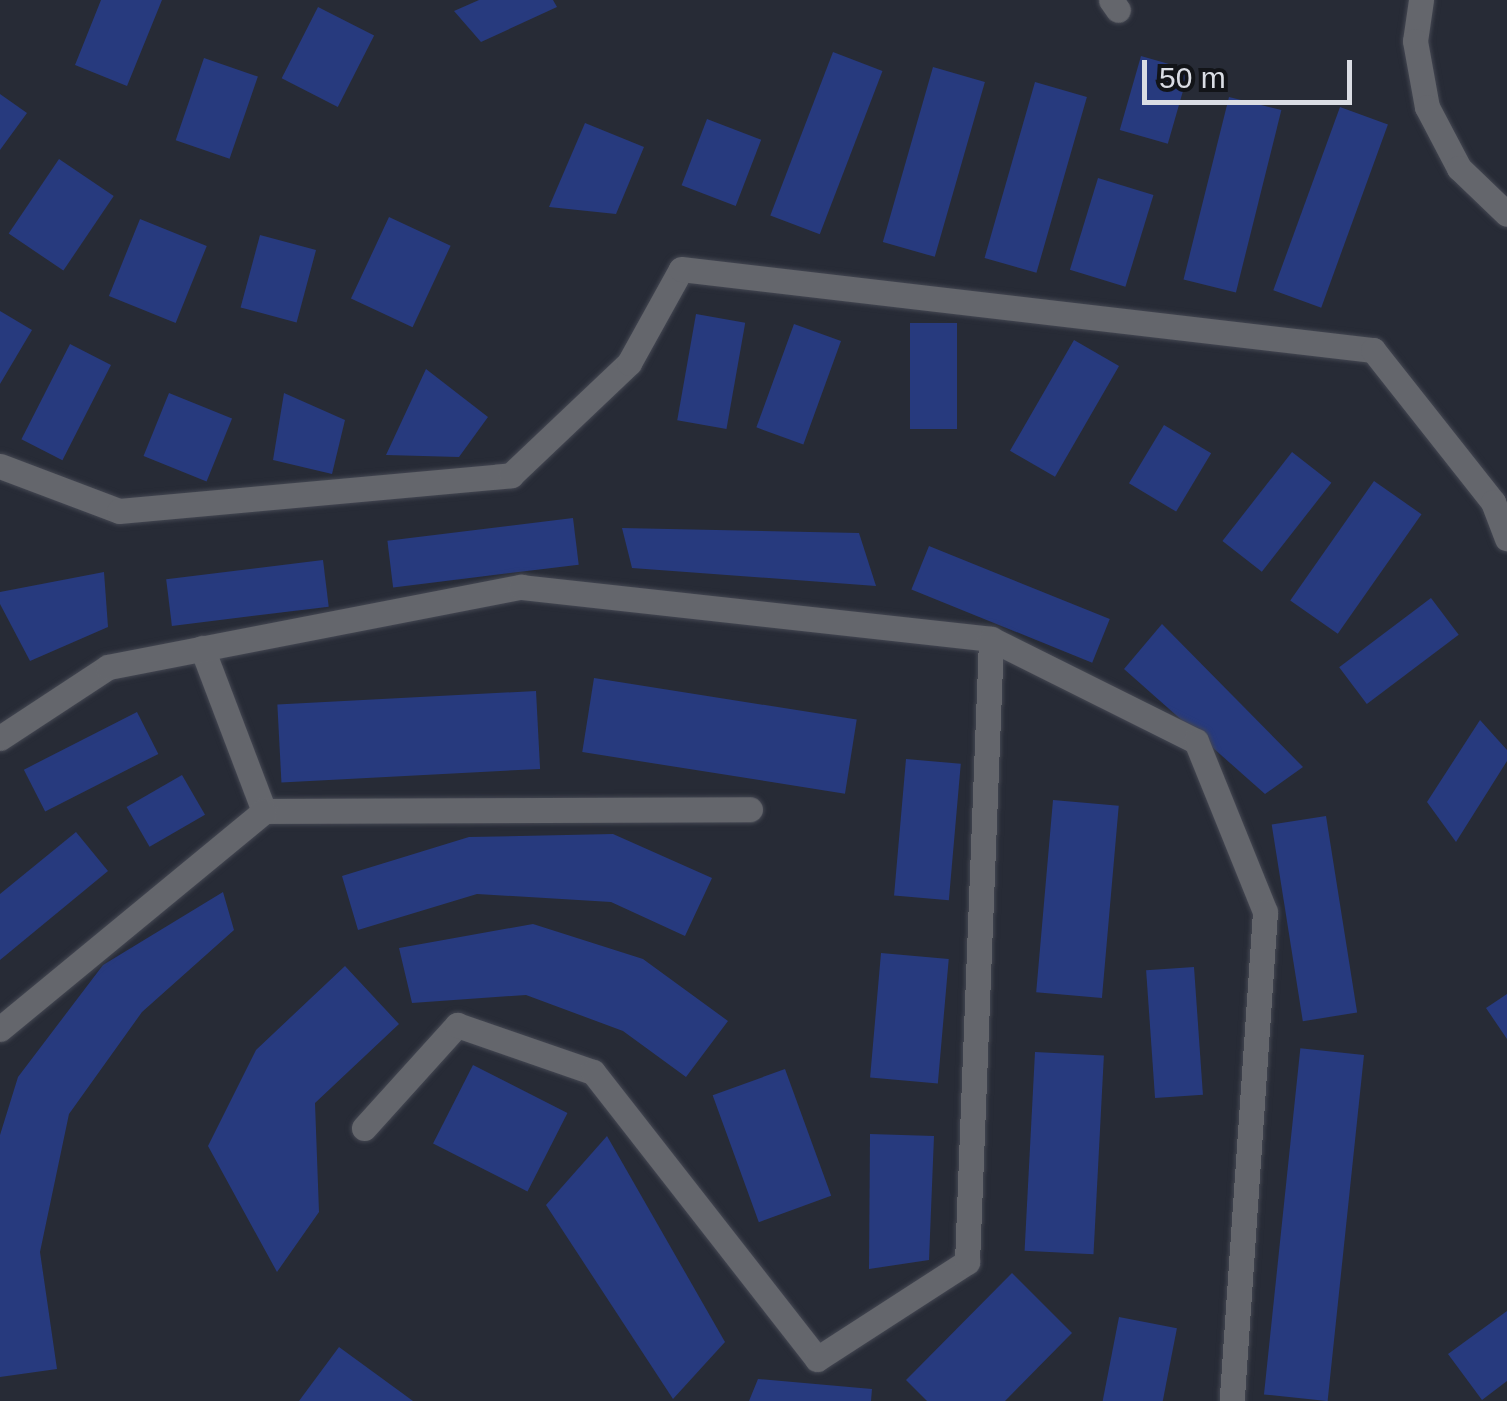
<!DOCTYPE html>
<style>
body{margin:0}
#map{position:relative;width:1507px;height:1401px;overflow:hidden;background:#272b36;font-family:Helvetica,sans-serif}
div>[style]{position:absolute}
.building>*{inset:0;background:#273a7e;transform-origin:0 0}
.roads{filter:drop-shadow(0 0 2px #444752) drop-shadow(0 0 2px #444752)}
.street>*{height:25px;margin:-12.5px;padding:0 12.5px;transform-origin:12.5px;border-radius:12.5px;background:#64666c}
span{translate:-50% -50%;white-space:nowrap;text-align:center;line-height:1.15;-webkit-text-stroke:8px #121418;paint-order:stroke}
.scale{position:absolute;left:1142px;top:60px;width:210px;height:45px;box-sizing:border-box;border:5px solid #dadde4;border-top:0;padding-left:12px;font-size:30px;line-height:35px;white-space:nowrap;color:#dadde4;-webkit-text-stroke:8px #121418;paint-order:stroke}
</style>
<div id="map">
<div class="building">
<div style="clip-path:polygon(101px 0,162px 0,127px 86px,75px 65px)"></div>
<div style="clip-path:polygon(479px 0,553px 0,557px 7px,481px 42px,454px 11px)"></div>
<div style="left:318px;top:7px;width:63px;height:80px;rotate:27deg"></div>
<div style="left:833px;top:52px;width:53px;height:175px;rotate:21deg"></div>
<div style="left:1141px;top:56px;width:50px;height:77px;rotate:16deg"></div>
<div style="left:204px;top:58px;width:57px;height:87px;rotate:19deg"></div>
<div style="left:933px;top:67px;width:54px;height:182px;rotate:16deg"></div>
<div style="left:1035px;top:82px;width:54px;height:183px;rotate:16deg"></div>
<div style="clip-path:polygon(0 94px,27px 113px,0 150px)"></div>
<div style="left:1229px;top:97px;width:54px;height:188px;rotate:14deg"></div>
<div style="left:1340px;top:107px;width:51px;height:195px;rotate:20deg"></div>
<div style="left:707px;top:119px;width:58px;height:71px;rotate:21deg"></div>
<div style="clip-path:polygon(585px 123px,644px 147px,616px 214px,549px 207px)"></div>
<div style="left:59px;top:159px;width:66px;height:90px;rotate:34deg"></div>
<div style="left:1098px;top:178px;width:58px;height:96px;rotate:17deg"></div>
<div style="left:389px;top:217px;width:68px;height:90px;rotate:25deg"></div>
<div style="left:140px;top:219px;width:72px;height:83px;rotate:22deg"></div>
<div style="left:260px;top:235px;width:58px;height:75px;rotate:15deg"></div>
<div style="clip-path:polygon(0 311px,32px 330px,0 384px)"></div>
<div style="left:696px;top:314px;width:50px;height:108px;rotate:10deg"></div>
<div style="left:910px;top:323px;width:47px;height:106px"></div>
<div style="left:794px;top:324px;width:50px;height:110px;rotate:20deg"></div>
<div style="left:1074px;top:340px;width:52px;height:128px;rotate:30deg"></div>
<div style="left:70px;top:344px;width:46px;height:107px;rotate:27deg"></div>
<div style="clip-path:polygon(426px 369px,488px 417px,459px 457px,386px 455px)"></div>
<div style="left:169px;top:393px;width:68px;height:68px;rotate:22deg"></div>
<div style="clip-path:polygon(284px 393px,345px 420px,332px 474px,273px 460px)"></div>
<div style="left:1164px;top:425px;width:55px;height:68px;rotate:31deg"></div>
<div style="left:1292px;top:452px;width:50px;height:113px;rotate:38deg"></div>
<div style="left:1374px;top:481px;width:58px;height:146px;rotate:35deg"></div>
<div style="left:573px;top:518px;width:47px;height:187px;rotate:83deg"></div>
<div style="clip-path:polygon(622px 528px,859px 533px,876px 586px,632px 568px)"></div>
<div style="left:929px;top:546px;width:195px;height:47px;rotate:22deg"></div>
<div style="left:323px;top:560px;width:47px;height:158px;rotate:83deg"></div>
<div style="clip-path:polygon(104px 572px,108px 627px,30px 661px,0 604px,0 592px)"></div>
<div style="left:1431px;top:598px;width:46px;height:115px;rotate:53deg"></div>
<div style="clip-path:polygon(1162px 624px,1303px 767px,1265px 794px,1124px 669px)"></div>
<div style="left:594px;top:678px;width:266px;height:75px;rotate:9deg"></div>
<div style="left:536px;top:691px;width:78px;height:259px;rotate:87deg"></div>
<div style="left:137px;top:712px;width:47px;height:127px;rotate:63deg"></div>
<div style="clip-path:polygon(1480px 720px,1507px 750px,1507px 761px,1456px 842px,1427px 802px)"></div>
<div style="left:906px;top:759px;width:55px;height:137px;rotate:5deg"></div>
<div style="left:182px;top:775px;width:46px;height:64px;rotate:60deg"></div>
<div style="left:1053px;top:800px;width:66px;height:193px;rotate:5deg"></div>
<div style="left:1326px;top:816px;width:199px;height:55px;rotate:81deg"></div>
<div style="clip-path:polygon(76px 832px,108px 871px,0 960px,0 894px)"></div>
<div style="clip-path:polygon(613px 834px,712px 878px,685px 936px,611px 902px,477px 894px,358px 930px,342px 876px,469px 837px)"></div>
<div style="clip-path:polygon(223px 892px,234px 930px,142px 1012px,69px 1114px,40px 1252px,57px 1369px,0 1377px,0 1135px,18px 1077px,103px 965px)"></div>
<div style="clip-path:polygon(533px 924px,643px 959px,728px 1021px,686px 1077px,623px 1031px,526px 995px,412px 1003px,399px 948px)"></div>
<div style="left:881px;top:953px;width:68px;height:125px;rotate:5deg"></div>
<div style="clip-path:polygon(345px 966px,399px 1024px,315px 1103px,319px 1212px,277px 1272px,208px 1146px,256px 1050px)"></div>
<div style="left:1194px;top:967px;width:128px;height:48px;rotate:86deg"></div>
<div style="clip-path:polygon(1507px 994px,1507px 1039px,1486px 1008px)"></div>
<div style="left:1035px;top:1052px;width:69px;height:199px;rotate:3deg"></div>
<div style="left:1364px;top:1055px;width:348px;height:64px;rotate:96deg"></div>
<div style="left:473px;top:1065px;width:106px;height:88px;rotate:27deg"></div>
<div style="left:785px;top:1069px;width:135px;height:77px;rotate:70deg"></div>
<div style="clip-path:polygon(870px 1134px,934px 1136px,929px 1260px,869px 1269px)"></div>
<div style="clip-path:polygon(607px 1136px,725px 1342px,673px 1399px,546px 1205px)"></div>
<div style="clip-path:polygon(1012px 1273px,1072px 1333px,1005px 1401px,927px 1401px,906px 1380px)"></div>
<div style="clip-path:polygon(1507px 1311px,1507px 1381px,1482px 1400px,1448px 1354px)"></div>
<div style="left:1119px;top:1317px;width:59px;height:86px;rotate:11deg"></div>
<div style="clip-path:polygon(339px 1347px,413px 1401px,299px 1401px)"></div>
<div style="clip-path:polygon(758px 1379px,872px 1389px,871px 1401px,749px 1401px)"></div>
</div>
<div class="roads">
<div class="street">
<div style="left:1111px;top:0;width:12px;rotate:55deg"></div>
<div style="left:1421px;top:0;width:41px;rotate:98.3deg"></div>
<div style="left:1415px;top:41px;width:67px;rotate:79.7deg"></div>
<div style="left:1427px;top:107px;width:69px;rotate:62.3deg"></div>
<div style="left:1459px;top:168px;width:66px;rotate:43.8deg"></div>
<div style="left:0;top:466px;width:127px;rotate:20.7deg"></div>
<div style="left:119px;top:511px;width:394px;rotate:-5.2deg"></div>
<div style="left:511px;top:475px;width:163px;rotate:-43.5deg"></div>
<div style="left:629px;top:363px;width:107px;rotate:-61deg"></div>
<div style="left:681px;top:269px;width:697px;rotate:6.68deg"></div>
<div style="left:1373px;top:350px;width:194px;rotate:51.7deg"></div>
<div style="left:1493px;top:502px;width:39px;rotate:69deg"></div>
<div style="left:202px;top:648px;width:174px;rotate:69.2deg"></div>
<div style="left:264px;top:811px;width:486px;rotate:-0.2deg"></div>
<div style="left:0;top:738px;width:129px;rotate:-33.3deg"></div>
<div style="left:108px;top:667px;width:421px;rotate:-11deg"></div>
<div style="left:521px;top:587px;width:473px;rotate:6.3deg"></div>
<div style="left:991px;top:639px;width:229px;rotate:26.5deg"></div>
<div style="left:1196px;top:741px;width:184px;rotate:68deg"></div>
<div style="left:1265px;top:912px;width:490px;rotate:93.9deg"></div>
<div style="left:0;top:1029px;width:342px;rotate:-39.5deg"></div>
<div style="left:364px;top:1128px;width:139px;rotate:-47.9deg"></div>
<div style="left:457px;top:1025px;width:144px;rotate:19.1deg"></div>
<div style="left:593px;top:1072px;width:364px;rotate:52deg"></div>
<div style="left:817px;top:1359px;width:179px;rotate:-32.9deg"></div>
<div style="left:967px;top:1262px;width:623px;rotate:-87.79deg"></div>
</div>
</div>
<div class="scale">50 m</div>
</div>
